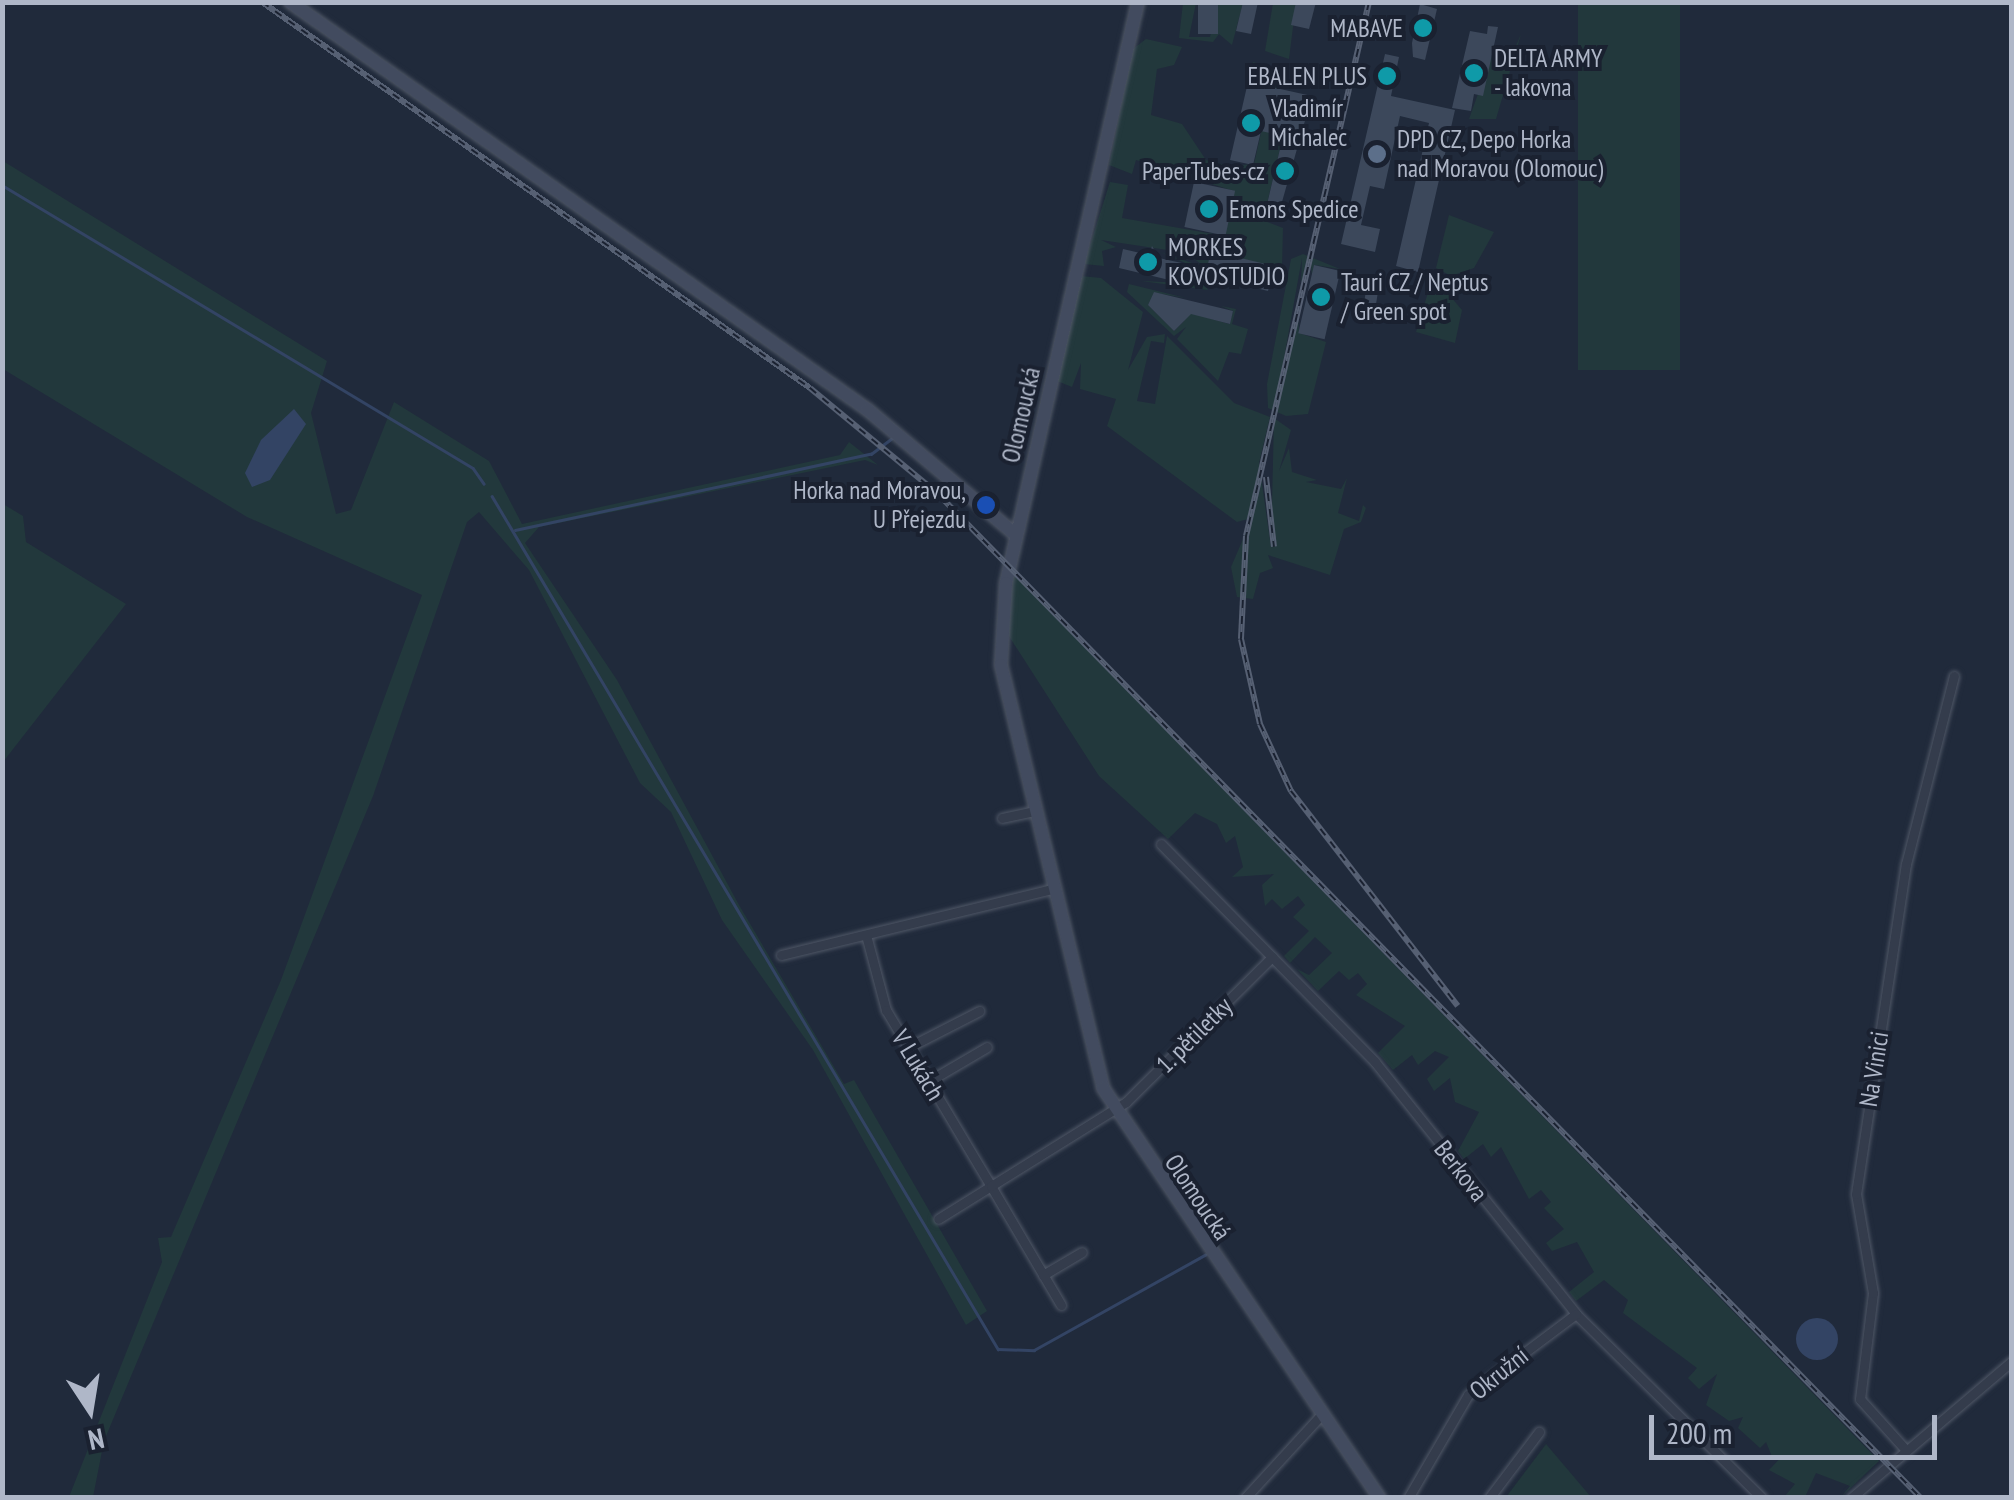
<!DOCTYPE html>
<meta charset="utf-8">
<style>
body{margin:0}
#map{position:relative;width:2014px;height:1500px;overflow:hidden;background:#202a3b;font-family:"PT Sans Narrow",sans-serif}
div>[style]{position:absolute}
.green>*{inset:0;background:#22383c;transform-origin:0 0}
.water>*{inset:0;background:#334464}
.round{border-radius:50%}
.stream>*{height:2.5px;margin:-1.25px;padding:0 1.25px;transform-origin:1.25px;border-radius:1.25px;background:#334464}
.building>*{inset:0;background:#3c485b;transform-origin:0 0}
.roads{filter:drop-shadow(0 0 2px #4f5766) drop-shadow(0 0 2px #4f5766)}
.street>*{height:9px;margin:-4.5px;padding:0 4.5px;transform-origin:4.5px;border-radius:4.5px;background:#343c4c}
.secondary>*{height:12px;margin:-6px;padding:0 6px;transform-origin:6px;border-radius:6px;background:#424b5f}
.rail>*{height:6px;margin-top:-3px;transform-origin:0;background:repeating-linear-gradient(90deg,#1a2130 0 8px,#566073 0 16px);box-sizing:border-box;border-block:2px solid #566073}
.dots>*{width:28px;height:28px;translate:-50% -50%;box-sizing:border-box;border:5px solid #1a2130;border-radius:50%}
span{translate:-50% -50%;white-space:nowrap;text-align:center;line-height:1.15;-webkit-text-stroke:8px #1a2130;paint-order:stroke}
.poi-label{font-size:25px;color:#afb7c8}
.right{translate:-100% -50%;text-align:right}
.left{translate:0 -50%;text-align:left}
.street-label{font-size:25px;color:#afb7c8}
.frame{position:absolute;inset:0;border:5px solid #afb7c8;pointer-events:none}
.north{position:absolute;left:40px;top:1360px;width:100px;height:100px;-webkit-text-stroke:8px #1a2130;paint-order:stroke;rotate:168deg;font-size:28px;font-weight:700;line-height:40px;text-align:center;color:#afb7c8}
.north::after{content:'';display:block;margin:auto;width:35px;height:45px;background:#afb7c8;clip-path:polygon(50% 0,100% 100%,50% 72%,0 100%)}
.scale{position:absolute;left:1649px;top:1415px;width:288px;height:45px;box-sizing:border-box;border:5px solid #afb7c8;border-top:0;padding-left:12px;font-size:30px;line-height:35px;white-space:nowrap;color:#afb7c8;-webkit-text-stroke:8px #1a2130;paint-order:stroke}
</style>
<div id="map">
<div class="green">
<div style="clip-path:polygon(1183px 3px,1196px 3px,1189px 37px,1210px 37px,1218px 3px,1243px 3px,1232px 45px,1219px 34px,1213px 42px,1179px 38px)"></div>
<div style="clip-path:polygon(1273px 3px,1296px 3px,1289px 59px,1265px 51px)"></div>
<div style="left:1578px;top:3px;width:102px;height:367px"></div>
<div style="clip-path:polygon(1521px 34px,1496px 119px,1469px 119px,1493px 52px,1512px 55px)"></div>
<div style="clip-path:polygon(1146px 39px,1182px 47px,1174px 65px,1157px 69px,1151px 115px,1182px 124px,1206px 160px,1229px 166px,1254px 164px,1271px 88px,1248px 82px,1253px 62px,1270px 67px,1269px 80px,1284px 69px,1269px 132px,1283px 136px,1265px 212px,1287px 211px,1278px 218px,1241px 212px,1283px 228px,1282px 270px,1207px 250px,1212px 273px,1187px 253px,1101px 240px,1116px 247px,1102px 251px,1104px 266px,1084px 264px,1110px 182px,1128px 185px,1122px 218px,1225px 236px,1234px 191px,1136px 160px,1132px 174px,1109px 165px,1133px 49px)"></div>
<div style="clip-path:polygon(3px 161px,327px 361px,311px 413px,336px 514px,351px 510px,394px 402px,489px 461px,522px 524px,840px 455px,849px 442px,878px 465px,865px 460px,539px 527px,525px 543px,617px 680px,739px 905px,844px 1084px,854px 1080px,987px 1311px,966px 1325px,813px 1050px,722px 920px,671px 812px,640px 783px,529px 570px,479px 512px,467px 522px,373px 796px,104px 1441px,93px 1497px,69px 1497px,162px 1262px,158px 1238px,171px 1237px,281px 980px,422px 595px,247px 517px,3px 369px)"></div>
<div style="clip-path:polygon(1449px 215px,1494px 232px,1474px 268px,1451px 276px,1436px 268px)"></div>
<div style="clip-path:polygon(1160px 252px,1195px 264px,1208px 290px,1141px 281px,1187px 283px,1190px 265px)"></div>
<div style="clip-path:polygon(1303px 254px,1340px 269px,1315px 265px,1312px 276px,1310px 257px,1301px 283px,1302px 258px,1277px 397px,1298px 315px,1299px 333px,1326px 342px,1308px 414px,1286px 416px,1268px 408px,1267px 384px,1291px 259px)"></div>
<div style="clip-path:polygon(1081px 276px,1101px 278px,1143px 312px,1128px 370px,1147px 337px,1165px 334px,1164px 343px,1151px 341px,1137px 401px,1155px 404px,1167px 336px,1234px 403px,1270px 417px,1259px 463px,1271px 547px,1274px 418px,1291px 430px,1279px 471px,1289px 448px,1292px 472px,1317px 480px,1306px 482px,1341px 489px,1347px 478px,1338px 513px,1359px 521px,1363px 505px,1366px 508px,1361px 522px,1344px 529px,1330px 575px,1268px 555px,1273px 568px,1260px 573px,1253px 599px,1237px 597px,1231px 567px,1252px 518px,1237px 522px,1107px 426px,1116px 399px,1080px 389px,1081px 363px,1072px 387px,1057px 381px)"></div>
<div style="clip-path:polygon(1433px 276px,1462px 310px,1455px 343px,1416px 332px)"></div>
<div style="clip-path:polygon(1129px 284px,1186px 298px,1155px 293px,1148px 305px,1174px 331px,1184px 321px,1168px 306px,1229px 324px,1233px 311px,1221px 306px,1236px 309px,1232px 324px,1248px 329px,1241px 354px,1229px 352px,1218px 381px,1177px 339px,1186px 327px,1174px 336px,1127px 292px)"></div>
<div style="clip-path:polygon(3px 504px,23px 516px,26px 542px,126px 604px,3px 762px)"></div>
<div style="clip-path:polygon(1014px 575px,1879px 1461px,1841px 1497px,1850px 1486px,1816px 1473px,1805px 1497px,1784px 1497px,1795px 1484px,1769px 1470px,1783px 1455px,1773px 1459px,1766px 1442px,1760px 1448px,1738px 1428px,1743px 1417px,1729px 1421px,1706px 1405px,1717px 1374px,1699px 1389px,1688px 1378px,1697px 1368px,1623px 1313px,1628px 1300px,1604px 1280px,1576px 1301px,1569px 1292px,1594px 1272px,1577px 1242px,1552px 1251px,1546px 1243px,1564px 1229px,1544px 1208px,1551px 1202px,1541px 1190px,1529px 1199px,1501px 1147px,1491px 1157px,1483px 1144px,1464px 1159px,1458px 1151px,1479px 1112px,1455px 1102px,1450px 1078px,1434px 1091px,1427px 1079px,1449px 1057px,1435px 1051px,1418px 1065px,1412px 1055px,1393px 1070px,1378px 1053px,1405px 1026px,1356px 995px,1367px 984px,1358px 973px,1349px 980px,1339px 971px,1318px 991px,1297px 969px,1309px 975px,1332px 953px,1315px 937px,1290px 963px,1284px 956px,1309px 931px,1293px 917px,1305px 905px,1298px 896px,1282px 909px,1272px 899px,1265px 906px,1262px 885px,1274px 874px,1232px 877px,1243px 867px,1235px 836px,1226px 843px,1217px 824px,1195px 813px,1168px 839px,1099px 776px,1005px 630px)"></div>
<div style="clip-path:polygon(1546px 1444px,1591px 1497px,1506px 1497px)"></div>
</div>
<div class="water">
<div style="clip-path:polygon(294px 409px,306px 424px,270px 480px,252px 487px,245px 473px,261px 440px)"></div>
<div class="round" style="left:1796px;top:1318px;width:42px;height:42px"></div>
</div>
<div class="stream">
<div style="left:2px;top:185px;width:549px;rotate:31deg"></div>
<div style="left:473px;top:468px;width:19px;rotate:55deg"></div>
<div style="left:492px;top:496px;width:992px;rotate:59.32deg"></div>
<div style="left:998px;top:1349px;width:36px;rotate:2deg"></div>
<div style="left:1034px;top:1350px;width:196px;rotate:-29.1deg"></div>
<div style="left:515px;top:530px;width:364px;rotate:-12.1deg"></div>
<div style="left:871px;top:454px;width:26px;rotate:-37deg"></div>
</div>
<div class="building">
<div style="left:1198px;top:2px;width:20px;height:32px"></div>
<div style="clip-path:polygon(1243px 2px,1258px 2px,1251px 34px,1236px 31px)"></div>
<div style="clip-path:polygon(1296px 2px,1316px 2px,1309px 29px,1291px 25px)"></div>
<div style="clip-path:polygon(1420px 4px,1437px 9px,1425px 60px,1413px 57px,1412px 43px)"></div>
<div style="clip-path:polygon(1488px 26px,1498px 27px,1483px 96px,1474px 94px,1471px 111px,1452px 108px,1470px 31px,1487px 34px)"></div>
<div style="clip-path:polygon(1385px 54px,1399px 57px,1391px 96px,1455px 110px,1418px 272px,1396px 266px,1429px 123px,1400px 116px,1384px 189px,1370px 186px,1361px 225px,1380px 229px,1375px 252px,1341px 244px)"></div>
<div style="clip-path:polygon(1248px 82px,1312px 96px,1278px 216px,1265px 213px,1283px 136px,1261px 131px,1253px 165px,1230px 160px)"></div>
<div style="left:1194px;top:182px;width:42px;height:46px;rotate:12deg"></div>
<div style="clip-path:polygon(1152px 246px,1159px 258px,1191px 265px,1186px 284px,1119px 268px,1123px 249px,1149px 255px)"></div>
<div style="clip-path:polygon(1211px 251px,1274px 266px,1268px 291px,1218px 279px,1220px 271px,1207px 268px)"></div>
<div style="left:1314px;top:265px;width:27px;height:70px;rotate:13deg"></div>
<div style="left:1368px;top:278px;width:12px;height:41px;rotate:9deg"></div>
<div style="clip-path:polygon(1154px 292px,1233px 311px,1230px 324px,1191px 314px,1174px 331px,1148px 305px)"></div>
</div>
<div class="roads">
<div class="street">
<div style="left:1002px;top:818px;width:33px;rotate:-12deg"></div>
<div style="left:1161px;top:844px;width:305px;rotate:45.5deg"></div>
<div style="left:1375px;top:1062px;width:322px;rotate:51.4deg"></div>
<div style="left:1576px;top:1314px;width:262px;rotate:44.7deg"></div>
<div style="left:866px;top:935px;width:78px;rotate:75.1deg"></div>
<div style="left:886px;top:1010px;width:205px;rotate:59.2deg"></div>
<div style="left:991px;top:1186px;width:62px;rotate:148.1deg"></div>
<div style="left:781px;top:955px;width:278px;rotate:-13.7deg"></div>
<div style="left:909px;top:1047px;width:79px;rotate:-27.2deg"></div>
<div style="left:929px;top:1081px;width:67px;rotate:-30.4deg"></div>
<div style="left:1043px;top:1275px;width:45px;rotate:-30.5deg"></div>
<div style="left:1061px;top:1305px;width:138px;rotate:-120.5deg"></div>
<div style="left:991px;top:1186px;width:159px;rotate:-31.9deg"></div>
<div style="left:1126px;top:1102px;width:206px;rotate:-44.8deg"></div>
<div style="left:1905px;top:1449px;width:67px;rotate:-132deg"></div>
<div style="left:1860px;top:1399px;width:107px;rotate:-83deg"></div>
<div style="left:1873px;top:1293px;width:100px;rotate:-99.7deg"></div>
<div style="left:1856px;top:1194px;width:334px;rotate:-81.4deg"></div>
<div style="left:1906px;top:864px;width:194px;rotate:-75.7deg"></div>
<div style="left:1245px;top:1498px;width:113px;rotate:-47.5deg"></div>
<div style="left:1408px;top:1498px;width:119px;rotate:-59.8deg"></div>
<div style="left:1468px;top:1395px;width:135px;rotate:-36.9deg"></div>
<div style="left:1489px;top:1498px;width:83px;rotate:-52.9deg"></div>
<div style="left:1851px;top:1498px;width:211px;rotate:-40.4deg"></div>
</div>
<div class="secondary">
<div style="left:290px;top:2px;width:707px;rotate:35.22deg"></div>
<div style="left:868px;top:410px;width:194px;rotate:40.2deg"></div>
<div style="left:1138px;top:2px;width:596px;rotate:102.8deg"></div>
<div style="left:1006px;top:583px;width:82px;rotate:93.5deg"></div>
<div style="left:1001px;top:665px;width:435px;rotate:76.4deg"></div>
<div style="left:1103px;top:1088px;width:495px;rotate:56deg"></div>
</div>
</div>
<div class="rail">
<div style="left:262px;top:2px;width:670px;rotate:35.16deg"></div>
<div style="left:810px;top:388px;width:166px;rotate:39.6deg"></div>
<div style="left:938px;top:494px;width:1405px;rotate:45.61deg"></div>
<div style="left:1369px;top:2px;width:548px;rotate:102.97deg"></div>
<div style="left:1246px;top:536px;width:103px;rotate:92.8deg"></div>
<div style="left:1241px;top:639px;width:87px;rotate:77.4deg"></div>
<div style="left:1260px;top:724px;width:74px;rotate:65.2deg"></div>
<div style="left:1291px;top:791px;width:272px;rotate:52.2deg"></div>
<div style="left:1266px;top:477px;width:70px;rotate:83.5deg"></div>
</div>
<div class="dots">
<div style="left:1423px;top:28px;background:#0f9aa8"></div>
<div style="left:1474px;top:73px;background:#0f9aa8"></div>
<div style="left:1387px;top:76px;background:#0f9aa8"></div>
<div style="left:1251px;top:123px;background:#0f9aa8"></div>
<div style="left:1377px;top:154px;background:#5c6f8a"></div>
<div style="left:1285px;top:171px;background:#0f9aa8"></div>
<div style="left:1209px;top:209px;background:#0f9aa8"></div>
<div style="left:1148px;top:262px;background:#0f9aa8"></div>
<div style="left:1321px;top:297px;background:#0f9aa8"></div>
<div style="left:986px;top:505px;background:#1a4fb4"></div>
</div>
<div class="poi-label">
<span class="right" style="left:1403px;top:28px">MABAVE</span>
<span class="left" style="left:1494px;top:73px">DELTA ARMY<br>- lakovna</span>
<span class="right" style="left:1367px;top:76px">EBALEN PLUS</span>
<span class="left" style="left:1271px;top:123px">Vladimír<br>Michalec</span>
<span class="left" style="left:1397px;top:154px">DPD CZ, Depo Horka<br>nad Moravou (Olomouc)</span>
<span class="right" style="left:1265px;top:171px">PaperTubes-cz</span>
<span class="left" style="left:1229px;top:209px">Emons Spedice</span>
<span class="left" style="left:1168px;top:262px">MORKES<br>KOVOSTUDIO</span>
<span class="left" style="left:1341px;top:297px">Tauri CZ / Neptus<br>/ Green spot</span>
<span class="right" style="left:966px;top:505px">Horka nad Moravou,<br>U Přejezdu</span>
</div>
<div class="street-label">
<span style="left:1021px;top:415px;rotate:-77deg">Olomoucká</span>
<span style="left:1194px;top:1035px;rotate:-45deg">1. pětiletky</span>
<span style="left:918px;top:1065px;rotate:59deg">V Lukách</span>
<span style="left:1874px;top:1069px;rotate:-81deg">Na Vinici</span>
<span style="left:1461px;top:1171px;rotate:52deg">Berkova</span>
<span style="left:1198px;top:1197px;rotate:56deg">Olomoucká</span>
<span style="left:1499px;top:1373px;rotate:-39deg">Okružní</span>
</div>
<div class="frame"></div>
<div class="north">N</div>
<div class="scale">200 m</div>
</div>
